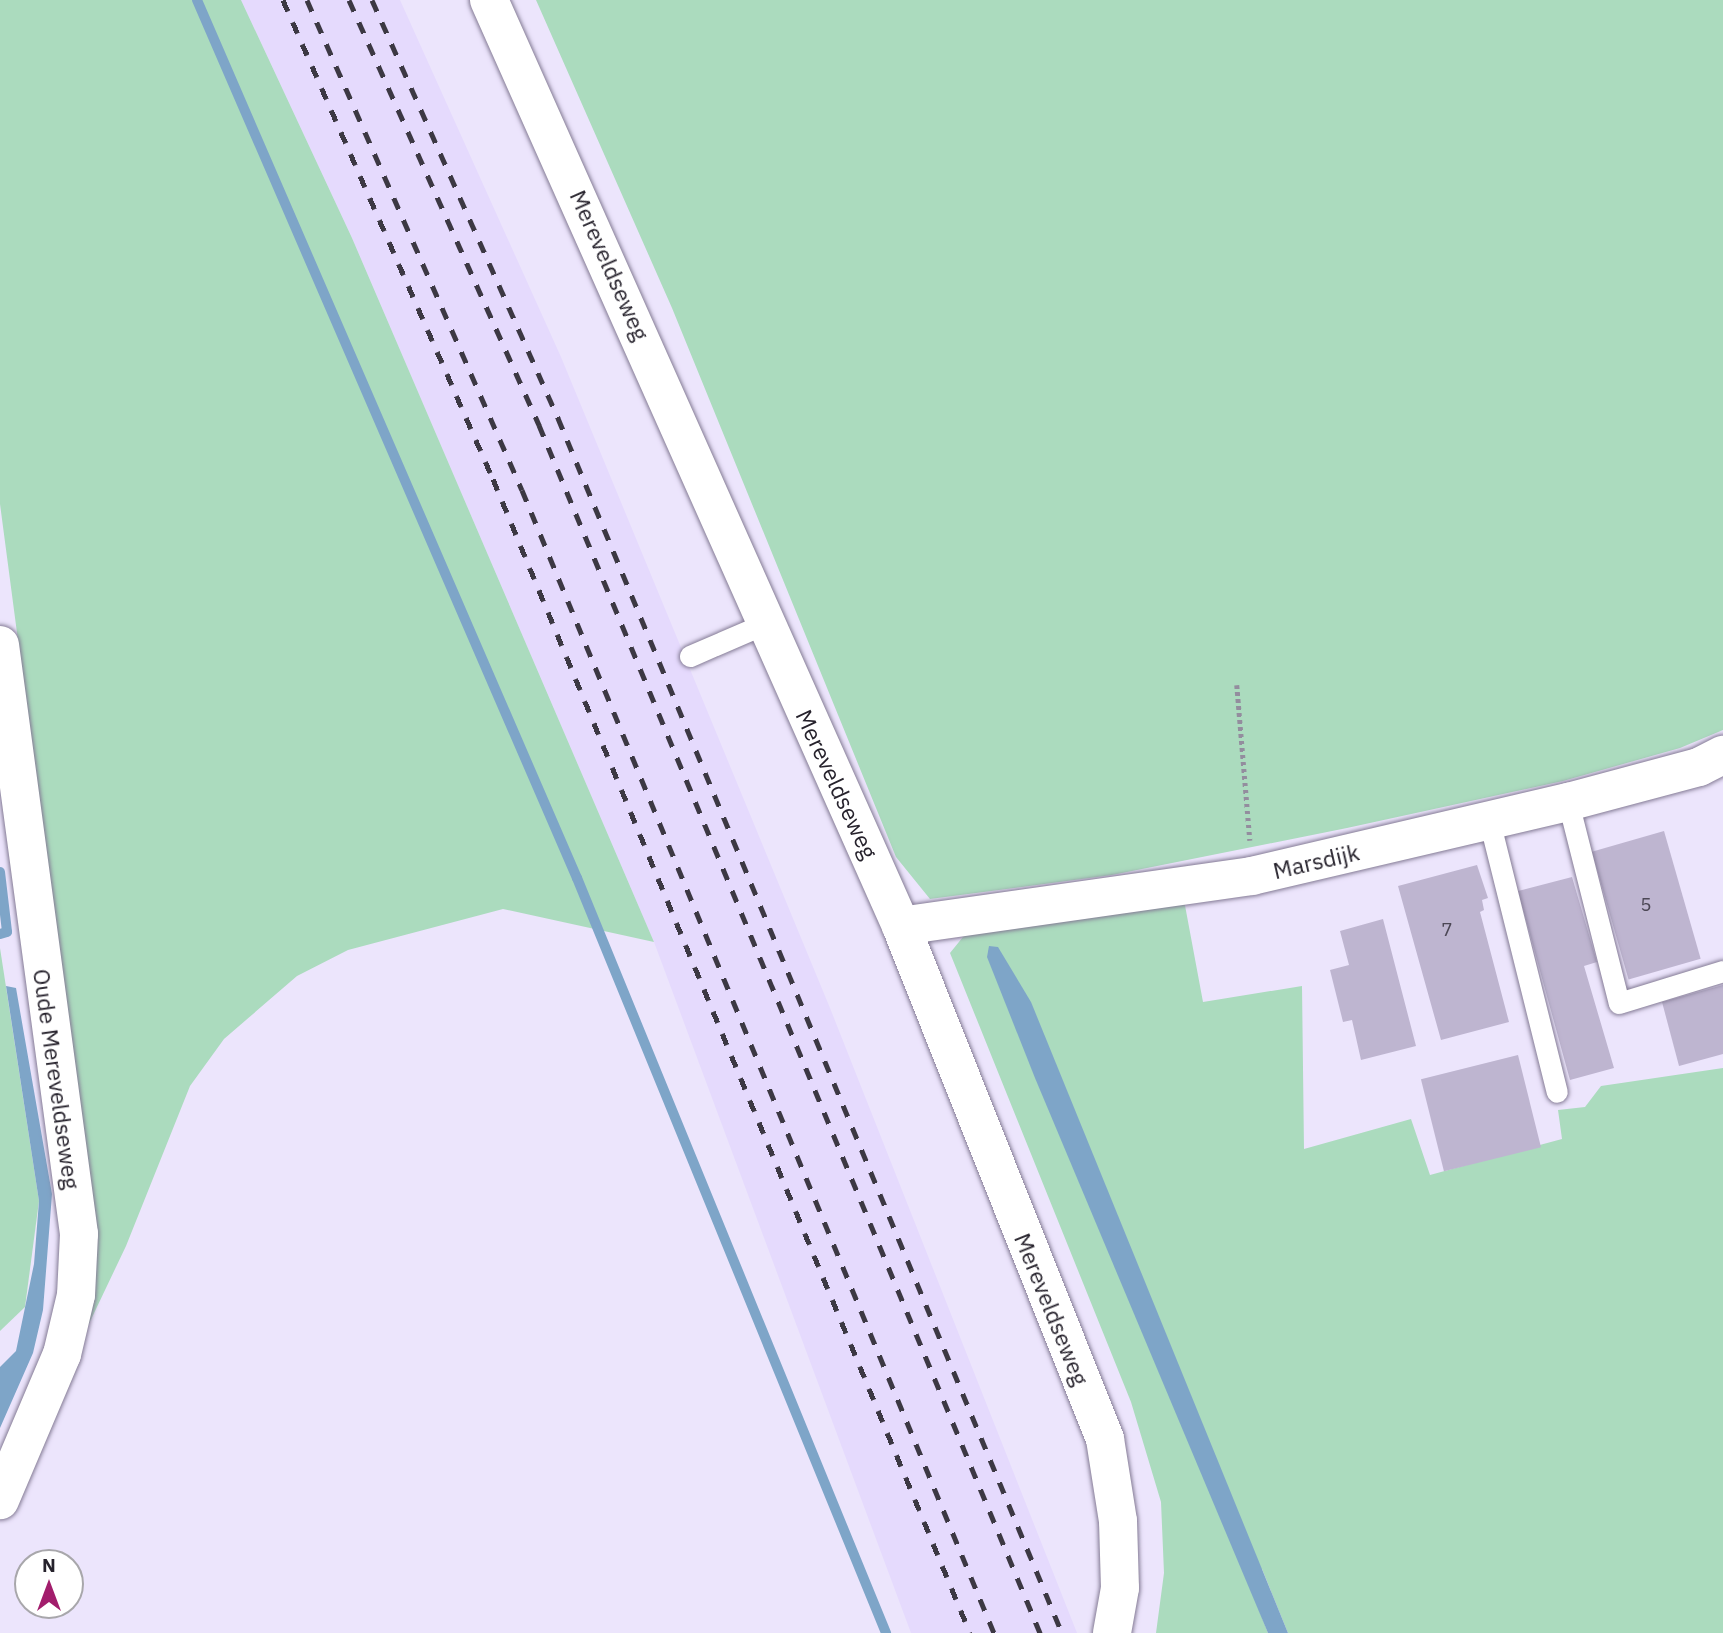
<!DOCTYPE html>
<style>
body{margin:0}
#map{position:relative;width:1723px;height:1633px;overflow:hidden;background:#ece5fc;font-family:"IBM Plex Sans",sans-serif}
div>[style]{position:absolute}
.built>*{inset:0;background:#e5dafd}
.green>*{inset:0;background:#abdbbe}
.water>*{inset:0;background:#7ea5c8}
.stream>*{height:10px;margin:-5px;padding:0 5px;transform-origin:5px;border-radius:5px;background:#7ea5c8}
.building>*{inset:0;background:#beb5d0;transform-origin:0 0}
.path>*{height:4.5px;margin-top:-2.25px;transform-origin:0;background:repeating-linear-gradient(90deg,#938d9e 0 3.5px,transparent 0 7px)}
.roads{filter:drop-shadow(0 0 2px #847b95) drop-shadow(0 0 2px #847b95)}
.service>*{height:21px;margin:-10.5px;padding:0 10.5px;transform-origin:10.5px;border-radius:10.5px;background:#fff}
.minor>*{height:38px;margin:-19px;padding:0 19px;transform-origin:19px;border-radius:19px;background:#fff}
.rail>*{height:5px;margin-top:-2.5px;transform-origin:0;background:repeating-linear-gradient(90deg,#3c3843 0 12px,transparent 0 24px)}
span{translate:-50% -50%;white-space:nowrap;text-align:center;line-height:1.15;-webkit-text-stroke:5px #fff;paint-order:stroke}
.number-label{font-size:19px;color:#4c4755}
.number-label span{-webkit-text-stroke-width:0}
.street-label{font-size:23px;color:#26222c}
.north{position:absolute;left:14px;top:1549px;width:70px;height:70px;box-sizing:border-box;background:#fff;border:2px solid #a8a7ab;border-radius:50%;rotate:0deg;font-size:19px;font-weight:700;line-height:28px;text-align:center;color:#26222c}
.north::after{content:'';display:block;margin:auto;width:24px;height:32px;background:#a21d6c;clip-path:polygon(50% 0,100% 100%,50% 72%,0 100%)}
</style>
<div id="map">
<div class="built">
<div style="clip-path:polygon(241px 0,400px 0,561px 357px,830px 1008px,1077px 1633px,911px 1633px,654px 942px,352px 238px)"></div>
</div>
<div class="green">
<div style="clip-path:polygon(0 0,241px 0,352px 238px,654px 942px,503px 909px,348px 950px,297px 976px,224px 1039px,190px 1086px,126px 1246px,56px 1393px,81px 1118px,0 504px)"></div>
<div style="clip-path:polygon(536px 0,1723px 0,1723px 730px,1680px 748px,1563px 781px,1347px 828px,1112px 875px,930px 899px,896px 857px,672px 308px)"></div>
<div style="clip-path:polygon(1184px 900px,1203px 1002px,1302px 986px,1304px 1149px,1411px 1119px,1430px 1175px,1562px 1139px,1558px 1110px,1585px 1107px,1601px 1086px,1723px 1068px,1723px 1633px,1288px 1633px,1262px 1569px,1246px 1577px,1268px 1633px,1156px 1633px,1164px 1573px,1161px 1502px,1131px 1402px,950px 953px,967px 932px)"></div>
<div style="clip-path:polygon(0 948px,39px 1201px,25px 1307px,0 1331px)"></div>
</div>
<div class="water">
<div style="clip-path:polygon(989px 946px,998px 947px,1031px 1002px,1288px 1633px,1268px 1633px,1035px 1078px,987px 957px)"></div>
<div style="clip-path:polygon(6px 986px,16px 988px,52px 1194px,43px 1310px,33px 1353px,0 1428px,0 1367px,16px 1351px,34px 1264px,39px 1201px)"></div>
</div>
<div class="stream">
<div style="left:197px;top:0;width:957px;rotate:66.6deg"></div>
<div style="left:577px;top:878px;width:816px;rotate:67.74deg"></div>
<div style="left:0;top:872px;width:60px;rotate:83.3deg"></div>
<div style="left:7px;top:932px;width:7px;rotate:164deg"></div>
</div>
<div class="building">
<div style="left:1664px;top:831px;width:133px;height:75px;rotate:74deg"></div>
<div style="clip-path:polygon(1477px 865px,1488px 898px,1482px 900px,1484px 910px,1480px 912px,1509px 1022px,1441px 1040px,1398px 886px)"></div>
<div style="clip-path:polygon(1572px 877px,1597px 962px,1584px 966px,1614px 1068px,1570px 1080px,1518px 891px)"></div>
<div style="clip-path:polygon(1383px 919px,1416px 1046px,1361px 1060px,1352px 1020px,1343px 1022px,1330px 970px,1349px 965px,1340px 931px)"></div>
<div style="clip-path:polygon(1723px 985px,1723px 1054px,1679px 1066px,1662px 1002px)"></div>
<div style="left:1518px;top:1055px;width:95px;height:100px;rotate:76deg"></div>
</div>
<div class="path">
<div style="left:1237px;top:685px;width:156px;rotate:85.2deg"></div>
</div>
<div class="roads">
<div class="service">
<div style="left:690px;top:656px;width:81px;rotate:-23.4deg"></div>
<div style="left:1568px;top:802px;width:207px;rotate:75.8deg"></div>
<div style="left:1619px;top:1003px;width:109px;rotate:-17.1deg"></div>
<div style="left:1489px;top:820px;width:280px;rotate:76deg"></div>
</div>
<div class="minor">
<div style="left:489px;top:0;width:1014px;rotate:66.01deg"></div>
<div style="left:901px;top:926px;width:552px;rotate:68.31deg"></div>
<div style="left:1105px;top:1439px;width:83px;rotate:81deg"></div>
<div style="left:1118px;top:1521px;width:67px;rotate:88.3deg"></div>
<div style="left:1120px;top:1588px;width:46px;rotate:100.1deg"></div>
<div style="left:0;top:645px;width:594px;rotate:82.36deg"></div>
<div style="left:79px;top:1234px;width:61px;rotate:92.8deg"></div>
<div style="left:76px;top:1295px;width:61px;rotate:103.3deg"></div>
<div style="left:62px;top:1354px;width:159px;rotate:113deg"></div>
<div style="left:901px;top:926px;width:355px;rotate:-8.1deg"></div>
<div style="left:1252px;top:876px;width:325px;rotate:-13.2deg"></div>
<div style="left:1568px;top:802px;width:136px;rotate:-15deg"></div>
<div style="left:1699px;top:767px;width:27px;rotate:-27deg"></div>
</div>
</div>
<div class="rail">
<div style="left:283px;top:0;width:523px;rotate:66.33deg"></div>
<div style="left:493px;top:479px;width:1249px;rotate:67.54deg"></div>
<div style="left:307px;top:0;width:535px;rotate:66.31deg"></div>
<div style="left:522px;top:490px;width:1237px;rotate:67.56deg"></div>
<div style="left:349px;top:0;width:466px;rotate:65.9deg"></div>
<div style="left:539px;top:425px;width:1308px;rotate:67.47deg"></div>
<div style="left:372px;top:0;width:458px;rotate:66deg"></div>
<div style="left:558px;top:418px;width:1315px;rotate:67.47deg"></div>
</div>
<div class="number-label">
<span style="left:1646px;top:905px">5</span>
<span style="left:1447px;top:930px">7</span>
</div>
<div class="street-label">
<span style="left:610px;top:265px;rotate:66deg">Mereveldseweg</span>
<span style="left:837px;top:784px;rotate:65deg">Mereveldseweg</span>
<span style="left:1316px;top:861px;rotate:-13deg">Marsdijk</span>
<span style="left:57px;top:1079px;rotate:82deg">Oude Mereveldseweg</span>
<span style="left:1052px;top:1309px;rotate:68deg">Mereveldseweg</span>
</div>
<div class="north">N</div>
</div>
